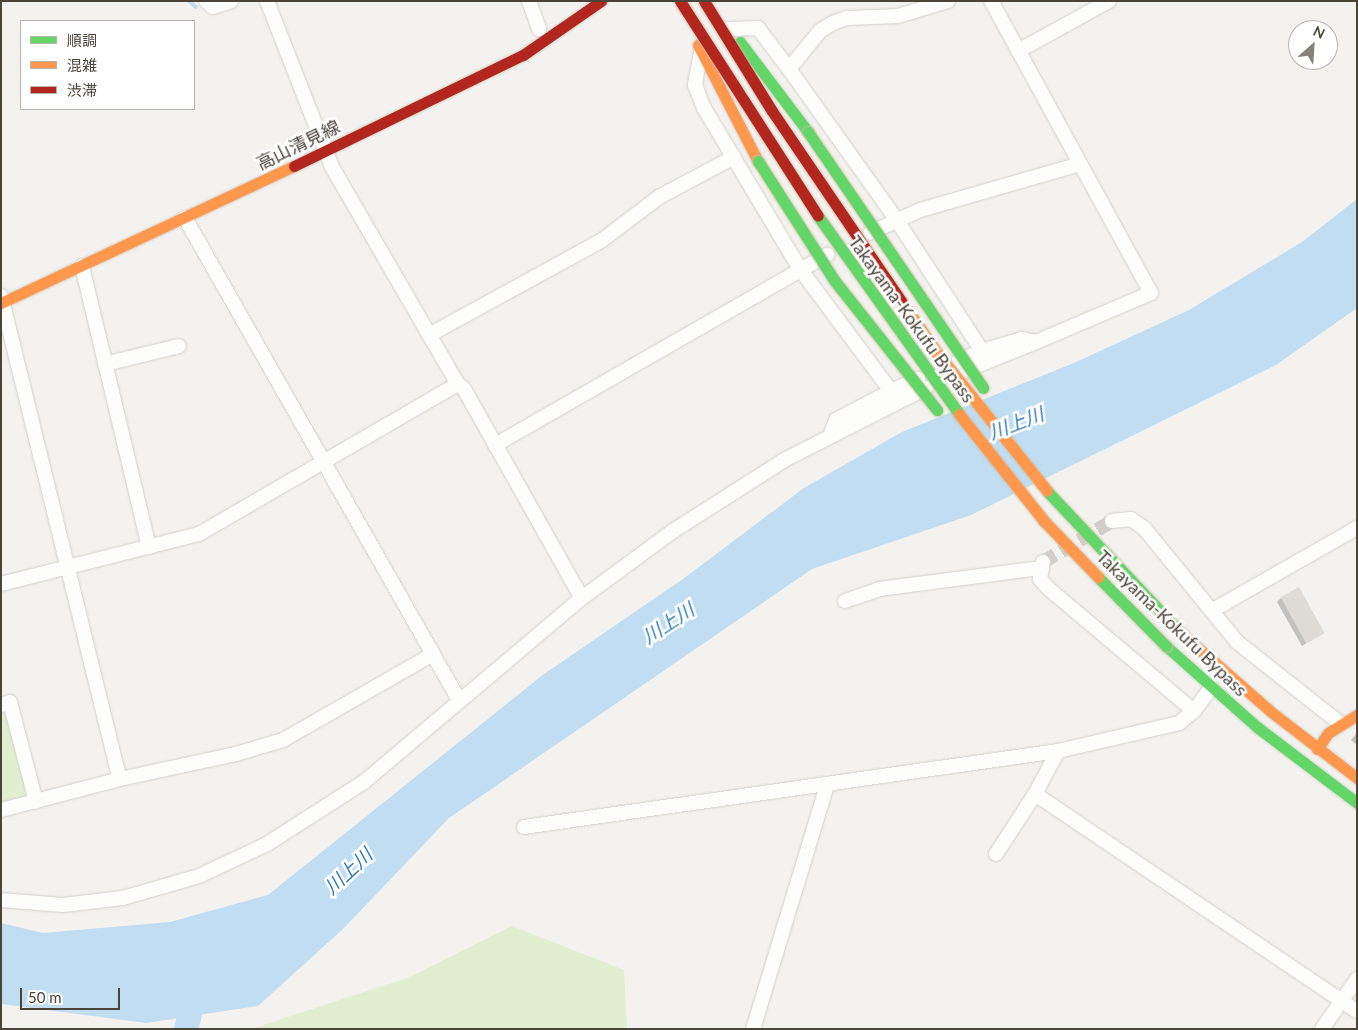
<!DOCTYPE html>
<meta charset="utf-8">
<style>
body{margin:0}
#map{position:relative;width:1358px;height:1030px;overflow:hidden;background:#f4f2ee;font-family:Lato,"Noto Sans JP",sans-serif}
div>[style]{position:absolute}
.green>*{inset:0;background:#e1eecf}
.water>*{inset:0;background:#c0ddf1}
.shadow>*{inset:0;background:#0003}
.stream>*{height:4px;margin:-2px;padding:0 2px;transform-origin:2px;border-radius:2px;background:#c0ddf1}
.river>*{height:24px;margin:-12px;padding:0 12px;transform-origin:12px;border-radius:12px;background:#c0ddf1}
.building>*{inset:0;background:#dedbd6;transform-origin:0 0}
.street-tunnel>*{height:14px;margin-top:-7px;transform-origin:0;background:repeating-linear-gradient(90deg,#d2cfca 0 14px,transparent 0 21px)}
.roads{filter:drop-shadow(0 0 1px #d2d0cb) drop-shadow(0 0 1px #d2d0cb)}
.street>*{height:14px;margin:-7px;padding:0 7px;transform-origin:7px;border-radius:7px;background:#fdfdfc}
.fast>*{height:11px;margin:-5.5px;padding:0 5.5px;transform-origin:5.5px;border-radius:5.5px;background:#63d668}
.slow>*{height:11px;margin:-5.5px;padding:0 5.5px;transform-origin:5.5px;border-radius:5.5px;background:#ff974d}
.jam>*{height:11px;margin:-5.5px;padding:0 5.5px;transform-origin:5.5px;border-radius:5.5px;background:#b3261e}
.bridges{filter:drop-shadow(0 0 1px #ccbfa9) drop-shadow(0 0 1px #ccbfa9)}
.fast-bridge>*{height:11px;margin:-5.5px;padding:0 5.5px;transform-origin:5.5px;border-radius:5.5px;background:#63d668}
.slow-bridge>*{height:11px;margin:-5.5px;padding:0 5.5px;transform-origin:5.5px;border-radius:5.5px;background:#ff974d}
.jam-bridge>*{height:11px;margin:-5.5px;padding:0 5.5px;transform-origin:5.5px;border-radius:5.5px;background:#b3261e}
span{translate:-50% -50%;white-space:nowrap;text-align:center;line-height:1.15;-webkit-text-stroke:5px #fff;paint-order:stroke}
.street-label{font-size:18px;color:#4b4439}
.water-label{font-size:19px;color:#2e7ab2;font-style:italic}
.frame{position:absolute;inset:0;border:2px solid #4b4439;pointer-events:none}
.legend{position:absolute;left:20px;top:20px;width:175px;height:90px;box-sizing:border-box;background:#fff;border:1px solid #b7b4b0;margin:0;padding:6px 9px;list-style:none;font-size:15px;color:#4b4439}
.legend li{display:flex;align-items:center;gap:10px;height:25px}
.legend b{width:25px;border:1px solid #b7b4b0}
.north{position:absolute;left:1288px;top:20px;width:50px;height:50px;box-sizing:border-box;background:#fff;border:1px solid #b7b4b0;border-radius:50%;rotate:26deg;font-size:14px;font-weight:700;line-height:20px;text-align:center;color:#4b4439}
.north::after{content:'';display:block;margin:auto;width:18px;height:22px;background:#868178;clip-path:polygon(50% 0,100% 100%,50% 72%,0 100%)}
.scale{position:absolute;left:20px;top:988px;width:100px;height:22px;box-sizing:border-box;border:2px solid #4b4439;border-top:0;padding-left:6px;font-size:15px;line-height:18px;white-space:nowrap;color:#4b4439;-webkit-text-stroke:4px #fff;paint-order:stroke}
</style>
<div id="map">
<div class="green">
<div style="clip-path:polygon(1px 709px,10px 714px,28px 792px,26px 798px,1px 804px)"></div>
<div style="clip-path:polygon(512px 926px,624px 970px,627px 1029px,251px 1029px,410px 977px)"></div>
</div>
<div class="water">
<div style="clip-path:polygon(1357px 199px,1357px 308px,1276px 365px,971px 515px,812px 569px,449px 818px,343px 929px,258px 1006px,146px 1023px,1px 1004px,1px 923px,43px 933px,170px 922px,268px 895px,544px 674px,683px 579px,804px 488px,902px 432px,1074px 363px,1189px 310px,1302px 242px)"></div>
</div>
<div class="shadow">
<div style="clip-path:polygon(1281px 598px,1324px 632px,1302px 646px,1277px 602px)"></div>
<div style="clip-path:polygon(1357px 733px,1357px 745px,1351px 740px)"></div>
</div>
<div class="stream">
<div style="left:189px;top:1px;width:9px;rotate:41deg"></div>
</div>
<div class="river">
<div style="left:186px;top:1029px;width:27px;rotate:-75deg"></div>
<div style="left:193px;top:1003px;width:19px;rotate:-58deg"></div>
</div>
<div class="building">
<div style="left:1299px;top:587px;width:53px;height:21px;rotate:61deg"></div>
</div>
<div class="street-tunnel">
<div style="left:1043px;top:562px;width:80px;rotate:-30.7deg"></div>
</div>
<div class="roads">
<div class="street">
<div style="left:206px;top:1px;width:9px;rotate:41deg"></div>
<div style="left:213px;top:7px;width:19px;rotate:-18deg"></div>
<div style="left:267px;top:1px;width:178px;rotate:68.6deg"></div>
<div style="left:332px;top:167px;width:251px;rotate:59.9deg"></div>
<div style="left:458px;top:384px;width:8px;rotate:40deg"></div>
<div style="left:464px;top:389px;width:240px;rotate:60.6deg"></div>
<div style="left:529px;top:1px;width:30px;rotate:70deg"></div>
<div style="left:729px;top:29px;width:29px;rotate:-2deg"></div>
<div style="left:758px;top:28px;width:51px;rotate:52.9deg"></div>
<div style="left:789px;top:69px;width:49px;rotate:-50.8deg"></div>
<div style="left:820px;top:31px;width:15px;rotate:-32deg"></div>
<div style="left:833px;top:23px;width:15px;rotate:-20deg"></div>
<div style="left:847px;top:18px;width:51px;rotate:-2.2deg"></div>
<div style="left:898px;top:16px;width:52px;rotate:-16.7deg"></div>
<div style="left:1018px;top:51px;width:104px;rotate:-28.8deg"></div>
<div style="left:701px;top:53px;width:33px;rotate:101deg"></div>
<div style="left:695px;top:85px;width:25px;rotate:69deg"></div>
<div style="left:704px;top:108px;width:187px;rotate:59.2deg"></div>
<div style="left:800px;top:269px;width:152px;rotate:53.3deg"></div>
<div style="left:891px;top:391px;width:30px;rotate:-24deg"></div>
<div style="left:789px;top:69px;width:184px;rotate:54.5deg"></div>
<div style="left:896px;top:219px;width:158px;rotate:56.9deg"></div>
<div style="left:982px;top:351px;width:26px;rotate:157deg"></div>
<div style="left:185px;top:218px;width:554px;rotate:60.38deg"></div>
<div style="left:870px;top:233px;width:55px;rotate:-24.7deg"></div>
<div style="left:920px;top:210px;width:166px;rotate:-16deg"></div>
<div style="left:82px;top:266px;width:289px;rotate:76.6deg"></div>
<div style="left:1px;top:296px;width:497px;rotate:76.2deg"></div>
<div style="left:429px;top:335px;width:196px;rotate:-28.7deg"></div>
<div style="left:601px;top:241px;width:73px;rotate:-37.2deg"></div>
<div style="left:659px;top:197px;width:85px;rotate:-28.1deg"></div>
<div style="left:982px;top:351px;width:42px;rotate:-16.7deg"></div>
<div style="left:1022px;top:339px;width:14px;rotate:12deg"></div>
<div style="left:1036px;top:342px;width:125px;rotate:-23.1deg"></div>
<div style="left:1151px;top:293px;width:333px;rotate:-118.7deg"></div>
<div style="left:105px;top:364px;width:76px;rotate:-13.7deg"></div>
<div style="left:964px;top:371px;width:78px;rotate:-21.9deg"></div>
<div style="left:831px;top:434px;width:15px;rotate:-70deg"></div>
<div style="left:836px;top:420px;width:62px;rotate:-27.8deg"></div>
<div style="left:495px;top:445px;width:383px;rotate:-29.8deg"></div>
<div style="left:1112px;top:521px;width:19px;rotate:-6deg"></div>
<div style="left:1131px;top:519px;width:16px;rotate:35deg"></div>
<div style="left:1144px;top:528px;width:147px;rotate:50.8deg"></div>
<div style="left:1237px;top:642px;width:132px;rotate:38.3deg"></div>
<div style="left:1043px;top:562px;width:17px;rotate:100deg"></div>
<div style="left:1040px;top:579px;width:13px;rotate:48deg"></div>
<div style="left:1049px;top:589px;width:189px;rotate:40.1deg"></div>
<div style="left:1px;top:584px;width:204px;rotate:-14.2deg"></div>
<div style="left:199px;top:534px;width:299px;rotate:-30.1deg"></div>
<div style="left:845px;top:601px;width:36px;rotate:-19deg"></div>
<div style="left:879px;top:589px;width:162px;rotate:-7.4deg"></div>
<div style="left:1213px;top:610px;width:166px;rotate:-29.7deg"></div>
<div style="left:1px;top:705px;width:9px;rotate:-18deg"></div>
<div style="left:10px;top:702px;width:103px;rotate:75.4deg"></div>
<div style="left:1035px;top:794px;width:388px;rotate:34deg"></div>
<div style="left:1px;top:810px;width:123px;rotate:-14.6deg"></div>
<div style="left:120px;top:779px;width:119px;rotate:-12.2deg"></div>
<div style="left:236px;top:754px;width:49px;rotate:-16.6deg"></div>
<div style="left:283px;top:740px;width:173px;rotate:-29.8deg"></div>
<div style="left:524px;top:827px;width:539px;rotate:-8.1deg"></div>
<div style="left:1058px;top:751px;width:124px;rotate:-13deg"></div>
<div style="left:1179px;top:723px;width:19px;rotate:-39deg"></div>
<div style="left:1194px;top:711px;width:29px;rotate:-54deg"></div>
<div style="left:996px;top:854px;width:72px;rotate:-57deg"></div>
<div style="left:1035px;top:794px;width:49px;rotate:-61.9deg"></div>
<div style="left:1px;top:900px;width:62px;rotate:4.6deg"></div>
<div style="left:63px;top:905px;width:60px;rotate:-6.7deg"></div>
<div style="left:123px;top:898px;width:79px;rotate:-16.1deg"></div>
<div style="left:199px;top:876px;width:75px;rotate:-25.2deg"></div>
<div style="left:267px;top:844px;width:115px;rotate:-32.6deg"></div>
<div style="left:364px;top:782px;width:285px;rotate:-40.2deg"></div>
<div style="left:582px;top:598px;width:113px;rotate:-36.4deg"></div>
<div style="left:673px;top:531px;width:134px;rotate:-32.5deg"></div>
<div style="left:786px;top:459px;width:157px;rotate:-26.9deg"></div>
<div style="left:753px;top:1029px;width:255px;rotate:-73.1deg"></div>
<div style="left:1322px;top:1029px;width:61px;rotate:-55deg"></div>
</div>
<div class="fast">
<div style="left:740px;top:42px;width:113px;rotate:52.9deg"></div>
<div style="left:1166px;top:646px;width:122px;rotate:41.7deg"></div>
<div style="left:1257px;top:727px;width:126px;rotate:37.2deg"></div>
</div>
<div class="slow">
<div style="left:698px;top:45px;width:131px;rotate:62.7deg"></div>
<div style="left:1px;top:303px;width:323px;rotate:-25.1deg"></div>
<div style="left:1181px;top:633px;width:118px;rotate:41.2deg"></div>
<div style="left:1270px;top:711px;width:110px;rotate:37.6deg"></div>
<div style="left:1317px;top:749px;width:19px;rotate:-55deg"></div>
<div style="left:1328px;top:733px;width:34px;rotate:-32deg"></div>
</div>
<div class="jam">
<div style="left:294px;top:166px;width:254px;rotate:-25.9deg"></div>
<div style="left:523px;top:55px;width:95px;rotate:-34.7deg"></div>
</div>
</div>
<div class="bridges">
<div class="fast-bridge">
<div style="left:808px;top:132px;width:310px;rotate:55.6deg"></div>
<div style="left:758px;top:161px;width:141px;rotate:57.4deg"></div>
<div style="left:834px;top:280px;width:166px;rotate:51.6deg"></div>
<div style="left:818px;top:216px;width:243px;rotate:54.5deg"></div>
<div style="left:1047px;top:491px;width:195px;rotate:46.7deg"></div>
<div style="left:1098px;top:577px;width:97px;rotate:45.4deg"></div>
</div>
<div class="slow-bridge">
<div style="left:902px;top:302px;width:62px;rotate:55.5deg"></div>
<div style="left:937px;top:353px;width:176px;rotate:51.4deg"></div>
<div style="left:959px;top:414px;width:137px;rotate:51.5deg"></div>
<div style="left:1044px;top:521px;width:78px;rotate:46deg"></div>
</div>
<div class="jam-bridge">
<div style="left:680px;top:1px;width:255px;rotate:57.3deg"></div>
<div style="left:704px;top:1px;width:129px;rotate:58.3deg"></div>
<div style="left:772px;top:111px;width:231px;rotate:55.8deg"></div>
</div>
</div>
<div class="street-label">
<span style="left:298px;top:145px;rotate:-26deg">高山清見線</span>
<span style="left:912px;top:319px;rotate:54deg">Takayama-Kokufu Bypass</span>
<span style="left:1172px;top:623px;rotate:44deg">Takayama-Kokufu Bypass</span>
</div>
<div class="water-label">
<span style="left:1016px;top:423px;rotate:-21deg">川上川</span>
<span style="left:668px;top:623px;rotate:-33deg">川上川</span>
<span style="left:348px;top:871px;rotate:-43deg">川上川</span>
</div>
<div class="frame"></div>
<ul class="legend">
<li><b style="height:6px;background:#63d668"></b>順調</li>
<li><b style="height:6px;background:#ff974d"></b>混雑</li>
<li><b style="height:6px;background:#b3261e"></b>渋滞</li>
</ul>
<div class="north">N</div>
<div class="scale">50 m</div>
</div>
